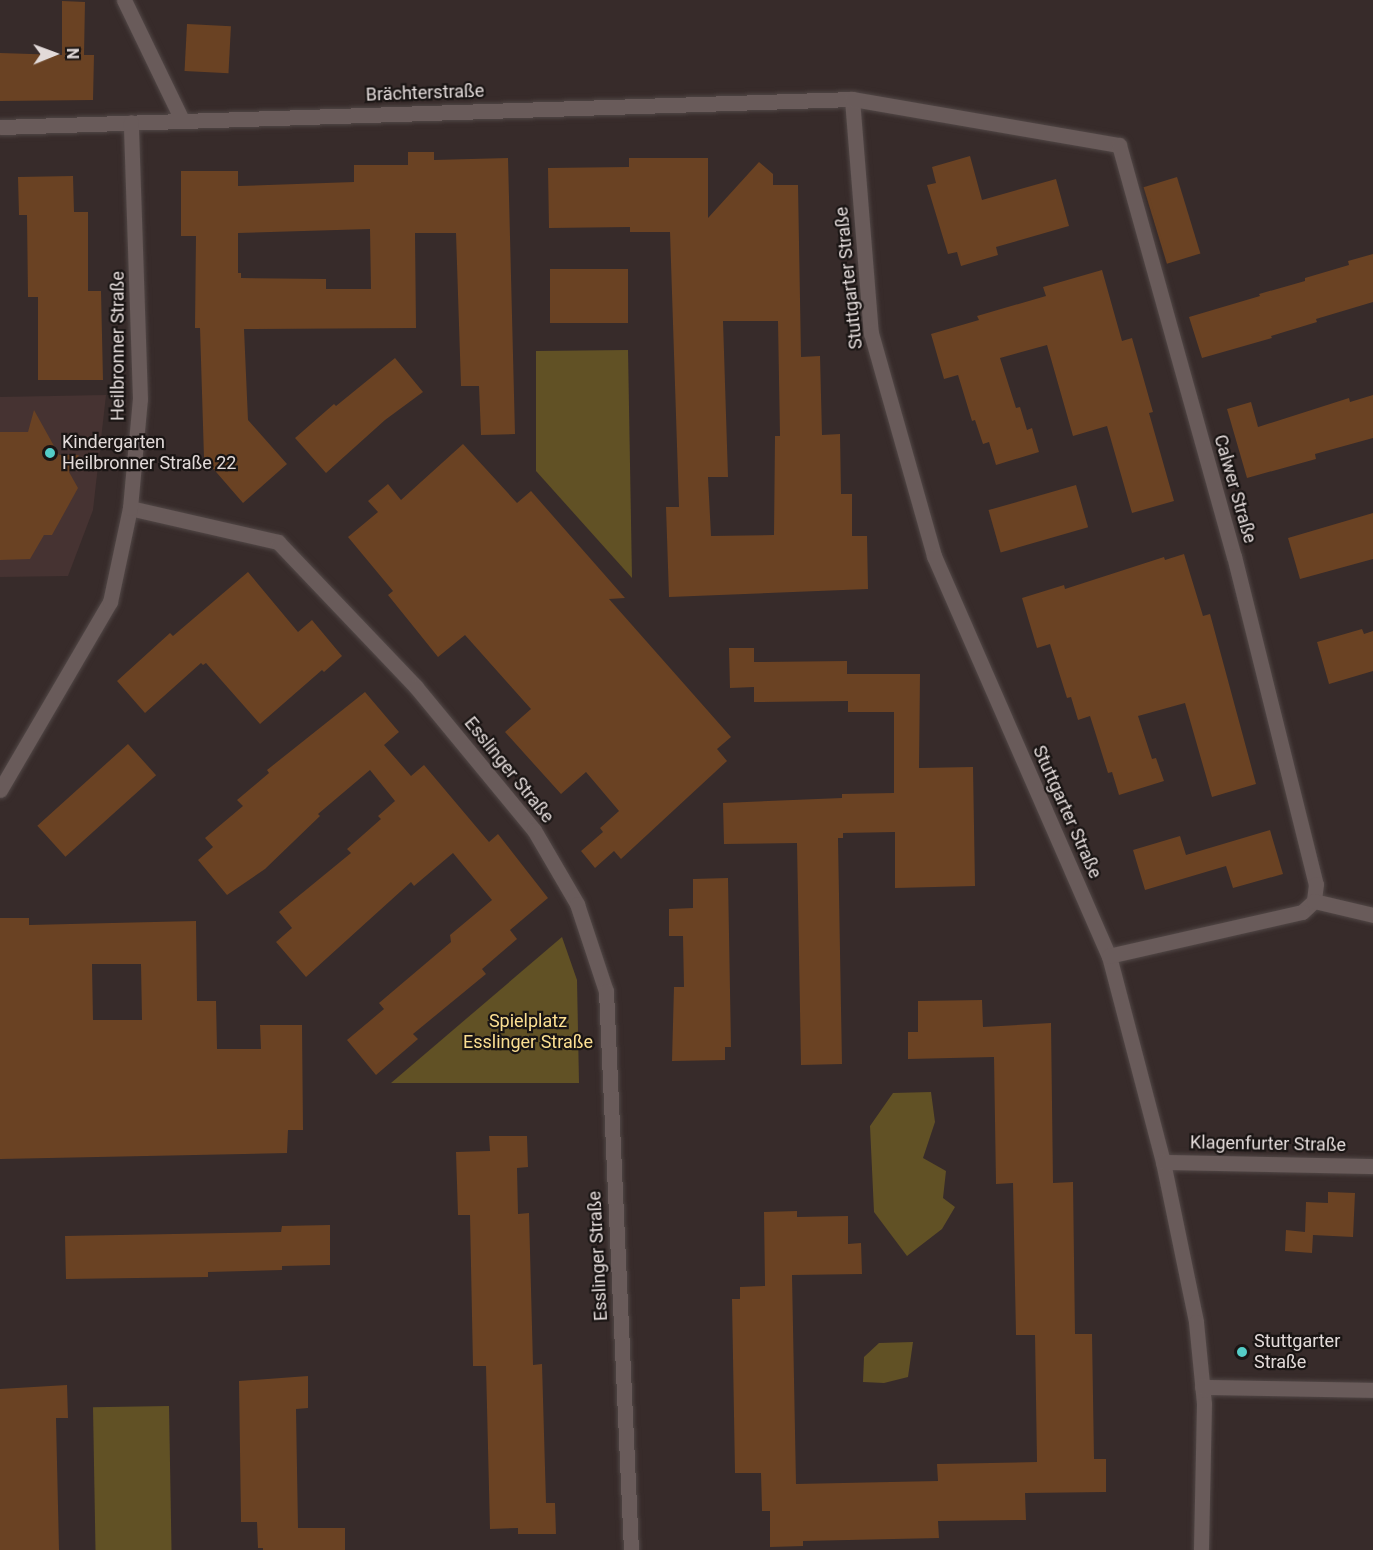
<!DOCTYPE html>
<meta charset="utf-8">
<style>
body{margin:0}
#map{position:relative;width:1373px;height:1550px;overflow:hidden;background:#372b2a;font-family:Roboto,sans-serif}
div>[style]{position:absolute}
.built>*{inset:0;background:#463332}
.green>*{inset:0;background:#615125;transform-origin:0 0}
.building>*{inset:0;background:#6a4223;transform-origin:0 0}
.roads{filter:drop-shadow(0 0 2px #514746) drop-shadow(0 0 2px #514746)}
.street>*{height:15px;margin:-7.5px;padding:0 7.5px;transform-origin:7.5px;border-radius:7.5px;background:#695b5a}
.dots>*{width:16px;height:16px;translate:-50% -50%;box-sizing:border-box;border:3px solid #1a1514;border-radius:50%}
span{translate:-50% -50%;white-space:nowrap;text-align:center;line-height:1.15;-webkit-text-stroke:4.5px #1a1514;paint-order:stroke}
.street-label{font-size:18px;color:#e2dad9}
.poi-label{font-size:18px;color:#e2dad9}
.left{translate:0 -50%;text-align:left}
.park-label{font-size:18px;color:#fcdf92}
.north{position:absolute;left:24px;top:24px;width:60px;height:60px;-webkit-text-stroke:4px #1a1514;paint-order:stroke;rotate:89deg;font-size:16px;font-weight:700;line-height:24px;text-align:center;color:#e2dad9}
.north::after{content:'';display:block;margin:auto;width:21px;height:27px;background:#e2dad9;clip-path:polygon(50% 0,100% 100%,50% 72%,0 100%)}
</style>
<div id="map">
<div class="built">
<div style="clip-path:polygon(106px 395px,93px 510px,68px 576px,0 577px,0 397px)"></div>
</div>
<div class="green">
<div style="clip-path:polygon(628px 350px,632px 578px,536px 471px,536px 351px)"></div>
<div style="clip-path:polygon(562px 937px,577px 980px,579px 1083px,391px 1083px)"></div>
<div style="clip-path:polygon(931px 1092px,935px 1122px,923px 1158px,946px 1171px,943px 1198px,955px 1207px,942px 1229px,907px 1256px,874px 1212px,870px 1126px,893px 1093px)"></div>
<div style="clip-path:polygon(913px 1342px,908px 1377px,884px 1383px,863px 1382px,864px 1357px,879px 1343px)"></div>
<div style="left:169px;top:1406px;width:144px;height:76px;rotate:89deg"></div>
</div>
<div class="building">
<div style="clip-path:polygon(62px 1px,85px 2px,84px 55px,94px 55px,93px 100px,0 101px,0 53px,62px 55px)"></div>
<div style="left:187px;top:24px;width:44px;height:47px;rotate:3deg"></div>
<div style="clip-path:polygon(evenodd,408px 152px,434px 152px,434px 160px,508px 158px,515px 434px,481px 435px,479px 386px,461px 386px,456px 233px,415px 233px,416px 328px,244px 329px,248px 420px,287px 464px,243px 503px,204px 458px,200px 328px,195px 328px,196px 236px,181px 236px,181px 171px,238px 171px,238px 186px,354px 182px,354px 165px,408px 165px,408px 152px,370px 229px,371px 289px,326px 289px,326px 279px,241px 278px,241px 273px,238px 273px,238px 233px,370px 229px)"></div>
<div style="clip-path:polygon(970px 156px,982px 200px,1056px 179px,1069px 226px,996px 247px,998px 255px,961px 266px,957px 252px,948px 254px,927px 185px,936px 183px,932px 167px)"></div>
<div style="clip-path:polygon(evenodd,629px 158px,708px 158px,708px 218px,759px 162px,773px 174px,773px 185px,798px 185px,801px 357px,820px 356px,822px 435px,840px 434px,841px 494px,852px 494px,852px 536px,867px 536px,868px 589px,669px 597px,666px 507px,679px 507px,670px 232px,630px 232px,630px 227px,549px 228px,548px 168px,629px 167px,629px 158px,723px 321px,778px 321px,780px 436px,775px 436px,774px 535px,711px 536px,708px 477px,728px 477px,723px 321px)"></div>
<div style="clip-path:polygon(73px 176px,74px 212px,88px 212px,88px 291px,101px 291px,103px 380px,38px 380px,38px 297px,28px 297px,27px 215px,19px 215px,18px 177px)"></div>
<div style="left:1177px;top:177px;width:80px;height:35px;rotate:73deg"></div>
<div style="clip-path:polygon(1373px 254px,1373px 302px,1316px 319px,1317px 322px,1271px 336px,1272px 338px,1202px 358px,1189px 317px,1260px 296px,1259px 294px,1305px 281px,1305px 278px,1349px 265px,1348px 261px)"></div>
<div style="left:628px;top:269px;width:54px;height:78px;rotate:90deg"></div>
<div style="clip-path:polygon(1102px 270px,1122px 341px,1132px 338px,1153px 412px,1149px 413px,1174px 501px,1132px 513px,1107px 426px,1073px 436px,1047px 345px,1000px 358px,1016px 408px,1020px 407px,1027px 430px,1032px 428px,1039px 452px,996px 465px,989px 442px,983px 444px,975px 420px,972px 421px,958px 375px,944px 379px,931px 334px,979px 320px,977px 316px,1046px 296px,1043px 287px)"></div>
<div style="clip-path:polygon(395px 358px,423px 392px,385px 420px,326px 473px,295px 438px,334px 404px,336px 406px)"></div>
<div style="clip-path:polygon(1373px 395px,1373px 438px,1315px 454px,1316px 459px,1247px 478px,1227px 409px,1251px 402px,1258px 427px,1349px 398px,1350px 402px)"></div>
<div style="clip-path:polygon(34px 410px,59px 455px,79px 455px,69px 472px,78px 488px,52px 535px,44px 535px,30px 559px,0 560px,0 432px,28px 432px)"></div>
<div style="clip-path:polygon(463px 444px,517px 503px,531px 491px,625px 598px,609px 599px,731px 737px,717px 749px,727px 761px,621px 859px,614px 851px,595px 868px,581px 851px,603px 832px,600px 828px,619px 811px,586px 772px,561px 794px,505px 732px,531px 709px,465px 635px,438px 657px,388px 595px,393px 591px,348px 537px,378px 512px,368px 501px,388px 484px,401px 500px)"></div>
<div style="left:1076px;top:485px;width:44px;height:91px;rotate:74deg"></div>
<div style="clip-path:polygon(1373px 513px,1373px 559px,1300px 579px,1288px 538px)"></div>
<div style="clip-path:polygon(1184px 554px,1203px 616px,1210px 614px,1256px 784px,1212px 797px,1185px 703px,1138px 716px,1152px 759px,1156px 758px,1164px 781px,1119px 795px,1112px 772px,1108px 773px,1090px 716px,1078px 720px,1071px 697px,1067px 698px,1050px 644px,1037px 648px,1022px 598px,1064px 585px,1065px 589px,1164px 557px,1165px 560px)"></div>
<div style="clip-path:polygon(248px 572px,298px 632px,312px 620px,342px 656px,324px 672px,322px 670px,260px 724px,206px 663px,203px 665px,201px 663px,145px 713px,117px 681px,170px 633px,173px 636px)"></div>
<div style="clip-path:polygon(1362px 629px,1364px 634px,1373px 631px,1373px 671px,1329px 684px,1317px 642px)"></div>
<div style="clip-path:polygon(729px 648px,754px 648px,754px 662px,847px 661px,847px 674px,920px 674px,919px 768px,973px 767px,975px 886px,895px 888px,895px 832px,843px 833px,843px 838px,838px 838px,842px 1064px,801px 1065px,797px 843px,724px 844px,723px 803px,842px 798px,842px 794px,894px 793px,894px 712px,848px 712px,848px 701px,754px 702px,754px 687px,730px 688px)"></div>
<div style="clip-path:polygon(365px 692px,399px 732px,384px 745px,411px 776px,424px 765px,489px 842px,498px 834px,548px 898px,510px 930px,517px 939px,482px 969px,486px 974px,413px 1034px,418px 1039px,376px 1075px,347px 1040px,384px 1009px,379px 1003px,451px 942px,450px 935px,492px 900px,453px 853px,414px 886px,411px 882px,306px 977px,276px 942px,292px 928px,279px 912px,351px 853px,347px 849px,381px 819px,378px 816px,395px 801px,370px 770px,318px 814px,320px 816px,265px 869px,227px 895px,198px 860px,213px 847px,205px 838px,243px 806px,237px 800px,269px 773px,267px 770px)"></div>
<div style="left:128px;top:744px;width:42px;height:122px;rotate:48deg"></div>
<div style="clip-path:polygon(1270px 830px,1283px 874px,1233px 888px,1226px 866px,1145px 890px,1133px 850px,1180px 836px,1186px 855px)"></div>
<div style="clip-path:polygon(728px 878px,731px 1047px,725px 1047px,725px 1060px,672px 1061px,674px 987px,684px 987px,683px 936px,669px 936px,669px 909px,693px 908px,693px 879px)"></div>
<div style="clip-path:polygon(evenodd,0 918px,29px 918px,29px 925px,196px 921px,197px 1001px,216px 1001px,217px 1049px,261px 1049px,260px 1025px,302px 1025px,303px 1130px,288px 1130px,287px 1153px,0 1159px,0 918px,92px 964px,141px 964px,142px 1020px,93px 1020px,92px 964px)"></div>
<div style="clip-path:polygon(982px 1000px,983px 1027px,1051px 1023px,1053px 1183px,1073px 1182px,1075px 1334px,1092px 1334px,1094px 1459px,1106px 1459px,1106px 1492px,1025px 1493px,1026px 1520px,938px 1521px,939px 1538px,803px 1541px,803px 1546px,770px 1547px,770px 1511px,762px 1511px,761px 1473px,735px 1473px,732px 1299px,740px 1299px,740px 1287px,765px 1286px,764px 1212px,797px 1211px,797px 1217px,848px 1216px,848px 1244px,861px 1243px,862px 1274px,792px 1275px,796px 1484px,938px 1481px,937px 1464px,1037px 1462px,1035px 1335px,1016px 1335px,1013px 1183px,996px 1184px,994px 1057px,908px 1059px,908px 1032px,918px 1032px,918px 1001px)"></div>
<div style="clip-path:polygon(489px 1136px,527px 1136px,528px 1167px,517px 1168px,518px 1214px,529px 1213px,533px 1365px,542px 1364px,546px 1503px,555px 1503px,556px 1534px,518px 1534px,518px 1528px,490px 1529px,486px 1366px,473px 1366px,470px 1215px,458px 1215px,456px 1152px,490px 1151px)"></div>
<div style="clip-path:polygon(1328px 1192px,1355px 1193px,1353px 1237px,1313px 1235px,1312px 1253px,1285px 1251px,1286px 1230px,1305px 1232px,1306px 1202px,1328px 1203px)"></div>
<div style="clip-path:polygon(330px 1225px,330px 1265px,282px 1266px,282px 1270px,208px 1272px,208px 1277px,66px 1279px,65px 1236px,281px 1232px,282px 1226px)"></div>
<div style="clip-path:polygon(308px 1376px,308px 1408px,296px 1409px,298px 1528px,345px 1528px,345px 1550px,263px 1550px,263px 1548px,258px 1548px,257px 1522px,241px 1522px,239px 1381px)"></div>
<div style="clip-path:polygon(67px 1385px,68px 1418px,56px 1418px,59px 1550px,0 1550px,0 1389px)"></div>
</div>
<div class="roads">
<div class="street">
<div style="left:124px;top:0;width:133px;rotate:64.2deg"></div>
<div style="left:852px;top:99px;width:235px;rotate:85.4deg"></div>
<div style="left:871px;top:333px;width:232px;rotate:74.2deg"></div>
<div style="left:934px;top:556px;width:437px;rotate:66.4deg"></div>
<div style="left:1109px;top:956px;width:213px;rotate:75.3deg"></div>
<div style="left:1163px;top:1162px;width:163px;rotate:78.3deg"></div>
<div style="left:1196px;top:1322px;width:82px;rotate:84.4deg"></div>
<div style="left:1204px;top:1404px;width:146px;rotate:91.2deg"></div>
<div style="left:0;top:127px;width:852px;rotate:-1.88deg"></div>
<div style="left:852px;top:99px;width:271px;rotate:9.8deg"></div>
<div style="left:1119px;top:145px;width:427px;rotate:74.4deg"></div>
<div style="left:1234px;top:556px;width:338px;rotate:76deg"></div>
<div style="left:1316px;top:884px;width:17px;rotate:97deg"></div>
<div style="left:1314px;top:901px;width:16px;rotate:137deg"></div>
<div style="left:1302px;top:912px;width:198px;rotate:167.2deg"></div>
<div style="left:130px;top:508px;width:152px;rotate:12.9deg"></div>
<div style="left:278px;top:542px;width:200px;rotate:46.4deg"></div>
<div style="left:416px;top:687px;width:185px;rotate:50.5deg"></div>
<div style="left:534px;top:830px;width:86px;rotate:59.8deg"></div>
<div style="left:577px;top:904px;width:92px;rotate:71.6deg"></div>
<div style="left:606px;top:991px;width:560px;rotate:87.44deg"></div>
<div style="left:0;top:790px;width:218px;rotate:-59.7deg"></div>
<div style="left:110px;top:602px;width:96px;rotate:-78deg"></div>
<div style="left:130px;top:508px;width:109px;rotate:-84.8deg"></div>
<div style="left:140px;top:399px;width:277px;rotate:-91.9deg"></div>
<div style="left:1314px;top:901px;width:61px;rotate:13.3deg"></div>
<div style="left:1163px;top:1162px;width:210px;rotate:1.1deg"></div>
<div style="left:1202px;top:1387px;width:171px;rotate:1deg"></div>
</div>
</div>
<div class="dots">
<div style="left:50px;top:453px;background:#54cdc7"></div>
<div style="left:1242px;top:1352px;background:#54cdc7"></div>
</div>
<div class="street-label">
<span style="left:425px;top:93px;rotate:-2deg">Brächterstraße</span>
<span style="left:849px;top:278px;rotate:-96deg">Stuttgarter Straße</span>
<span style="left:118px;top:346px;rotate:-90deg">Heilbronner Straße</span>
<span style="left:1235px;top:489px;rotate:74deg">Calwer Straße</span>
<span style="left:509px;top:770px;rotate:51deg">Esslinger Straße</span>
<span style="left:1067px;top:812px;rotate:66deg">Stuttgarter Straße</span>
<span style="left:1268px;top:1144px;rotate:1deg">Klagenfurter Straße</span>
<span style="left:598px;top:1256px;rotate:-93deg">Esslinger Straße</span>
</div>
<div class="poi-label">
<span class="left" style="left:62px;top:453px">Kindergarten<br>Heilbronner Straße 22</span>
<span class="left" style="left:1254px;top:1352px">Stuttgarter<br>Straße</span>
</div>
<div class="park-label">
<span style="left:528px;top:1032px">Spielplatz<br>Esslinger Straße</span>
</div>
<div class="north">N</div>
</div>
